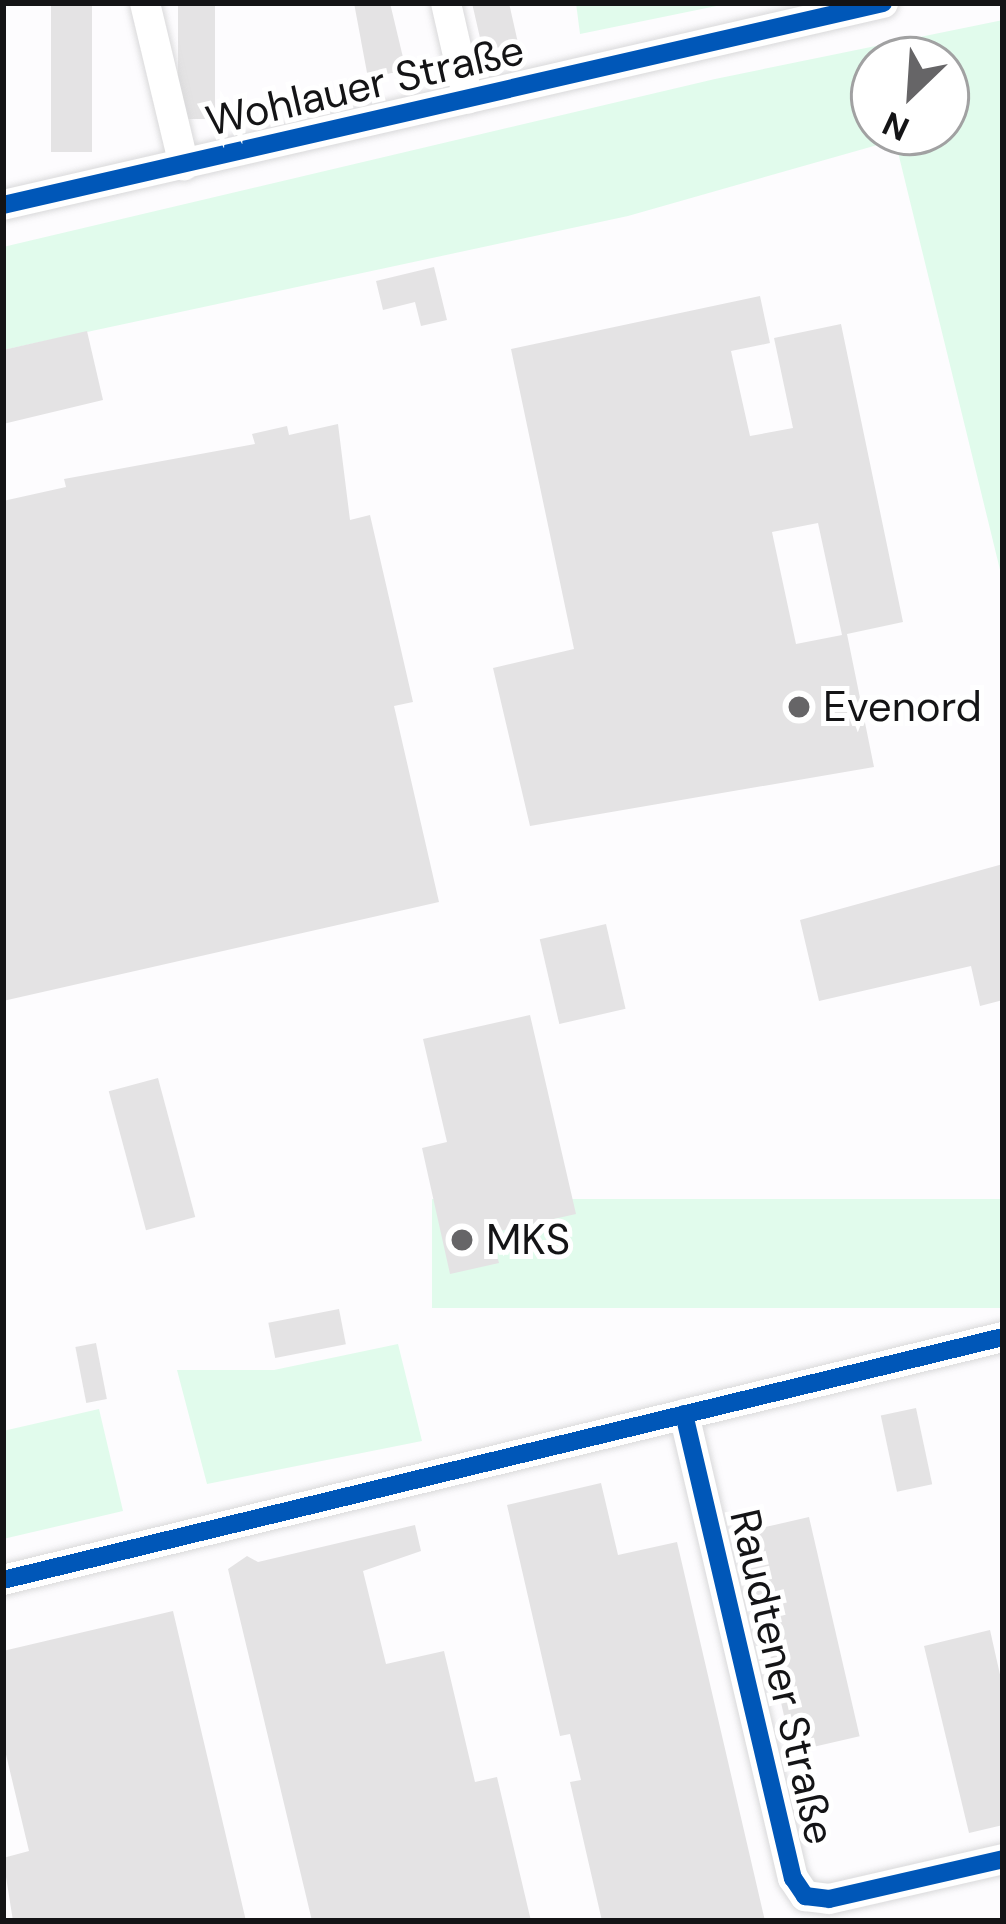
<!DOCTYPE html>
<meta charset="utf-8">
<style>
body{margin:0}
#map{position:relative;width:1006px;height:1924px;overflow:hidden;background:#fdfcfe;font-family:"DM Sans",sans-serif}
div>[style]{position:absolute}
.green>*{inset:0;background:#e1fbec;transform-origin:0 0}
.building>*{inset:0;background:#e4e3e4;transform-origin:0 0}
.roads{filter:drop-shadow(0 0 3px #d9d9da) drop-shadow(0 0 3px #d9d9da)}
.minor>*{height:30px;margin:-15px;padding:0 15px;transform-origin:15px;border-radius:15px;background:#fff}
.cycleway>*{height:18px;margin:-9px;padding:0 9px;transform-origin:9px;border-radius:9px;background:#0057b8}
.dots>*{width:33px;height:33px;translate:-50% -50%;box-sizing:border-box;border:6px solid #fff;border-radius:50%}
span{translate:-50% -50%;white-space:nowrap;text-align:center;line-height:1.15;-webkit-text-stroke:10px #fff;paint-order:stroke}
.street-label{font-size:42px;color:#141416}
.poi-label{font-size:42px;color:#141416}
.left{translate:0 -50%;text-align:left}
.frame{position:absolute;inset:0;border:6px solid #141416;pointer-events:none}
.north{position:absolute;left:850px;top:36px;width:120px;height:120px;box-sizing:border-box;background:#fff;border:3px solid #a1a1a2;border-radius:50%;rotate:205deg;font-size:33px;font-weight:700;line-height:48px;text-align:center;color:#141416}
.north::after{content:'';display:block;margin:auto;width:42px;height:54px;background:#666567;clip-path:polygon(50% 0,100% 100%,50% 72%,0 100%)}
</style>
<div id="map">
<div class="green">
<div style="clip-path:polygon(576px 3px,731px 3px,580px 34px)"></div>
<div style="clip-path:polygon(evenodd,1003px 20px,1003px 582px,895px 140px,628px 216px,3px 350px,3px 247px,715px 79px,1003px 20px,946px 60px,946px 132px,874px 132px,874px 60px,946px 60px)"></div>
<div style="left:1003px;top:1199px;width:109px;height:571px;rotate:90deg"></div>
<div style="clip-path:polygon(398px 1344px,422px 1441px,207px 1484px,177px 1370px,274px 1370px)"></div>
<div style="clip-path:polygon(99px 1409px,123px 1511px,3px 1539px,3px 1431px)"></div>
</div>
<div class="building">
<div style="left:51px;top:3px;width:41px;height:149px"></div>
<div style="left:178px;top:3px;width:37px;height:116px"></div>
<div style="clip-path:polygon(354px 3px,390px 3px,406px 70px,368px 78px)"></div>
<div style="clip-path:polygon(472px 3px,509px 3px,518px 43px,483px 51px)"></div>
<div style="clip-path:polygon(434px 267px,447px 320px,421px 326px,415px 302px,383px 310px,376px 281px)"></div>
<div style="clip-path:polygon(evenodd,760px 296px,770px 343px,731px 351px,750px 436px,793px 428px,774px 338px,841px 324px,903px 622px,847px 634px,874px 767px,530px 826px,493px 668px,574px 649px,511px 349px,760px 296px,818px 523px,842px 635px,796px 644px,772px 532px,818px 523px)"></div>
<div style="clip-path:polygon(87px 331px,103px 400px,3px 424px,3px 350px)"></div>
<div style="clip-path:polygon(338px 424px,350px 520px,370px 515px,413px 702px,394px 706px,439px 902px,3px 1001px,3px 501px,66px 487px,64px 479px,255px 444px,252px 434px,287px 426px,289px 435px)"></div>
<div style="clip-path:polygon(1003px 864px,1003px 1000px,980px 1006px,971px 966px,819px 1001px,800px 920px)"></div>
<div style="left:606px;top:924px;width:87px;height:68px;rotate:77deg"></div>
<div style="clip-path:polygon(530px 1015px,576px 1214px,491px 1233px,499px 1263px,450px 1274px,422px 1148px,447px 1142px,423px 1039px)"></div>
<div style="left:158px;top:1078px;width:144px;height:51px;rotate:75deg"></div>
<div style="left:339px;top:1309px;width:36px;height:72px;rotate:79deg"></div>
<div style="left:96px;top:1343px;width:57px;height:21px;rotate:79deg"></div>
<div style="left:916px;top:1408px;width:78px;height:36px;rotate:78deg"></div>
<div style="clip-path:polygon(601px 1483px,618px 1555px,677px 1542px,765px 1921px,602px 1921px,570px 1782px,581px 1780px,570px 1734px,560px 1736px,507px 1505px)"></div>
<div style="left:809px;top:1517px;width:225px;height:69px;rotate:77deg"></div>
<div style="clip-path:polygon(415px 1525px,421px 1551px,363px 1571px,386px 1664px,444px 1651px,475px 1782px,497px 1777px,531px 1921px,312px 1921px,228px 1569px,247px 1556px,258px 1562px)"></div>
<div style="clip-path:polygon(173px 1611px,246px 1921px,13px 1921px,3px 1858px,29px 1851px,3px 1742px,3px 1651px)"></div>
<div style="clip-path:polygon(990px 1630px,1003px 1688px,1003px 1825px,969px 1833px,924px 1646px)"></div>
</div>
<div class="roads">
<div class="minor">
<div style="left:145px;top:3px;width:167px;rotate:76.5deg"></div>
<div style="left:446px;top:3px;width:98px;rotate:77.1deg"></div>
<div style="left:3px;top:205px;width:903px;rotate:-12.93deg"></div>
<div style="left:684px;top:1414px;width:477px;rotate:76.8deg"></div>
<div style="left:793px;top:1878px;width:22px;rotate:56deg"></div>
<div style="left:805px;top:1896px;width:24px;rotate:7deg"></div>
<div style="left:829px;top:1899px;width:179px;rotate:-12.9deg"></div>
<div style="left:3px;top:1580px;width:1029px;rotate:-13.66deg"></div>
</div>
</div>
<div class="cycleway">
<div style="left:3px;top:205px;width:903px;rotate:-12.93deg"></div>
<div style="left:684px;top:1414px;width:477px;rotate:76.8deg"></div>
<div style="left:793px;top:1878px;width:22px;rotate:56deg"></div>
<div style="left:805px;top:1896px;width:24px;rotate:7deg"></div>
<div style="left:829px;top:1899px;width:179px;rotate:-12.9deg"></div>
<div style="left:3px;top:1580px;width:1029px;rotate:-13.66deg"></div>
</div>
<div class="dots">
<div style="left:799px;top:707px;background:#666567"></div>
<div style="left:462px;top:1240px;background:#666567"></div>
</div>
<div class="street-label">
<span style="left:365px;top:86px;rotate:-13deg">Wohlauer Straße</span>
<span style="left:782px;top:1677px;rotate:77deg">Raudtener Straße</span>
</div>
<div class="poi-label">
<span class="left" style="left:823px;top:707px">Evenord</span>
<span class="left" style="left:486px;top:1240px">MKS</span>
</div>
<div class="frame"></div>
<div class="north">N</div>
</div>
